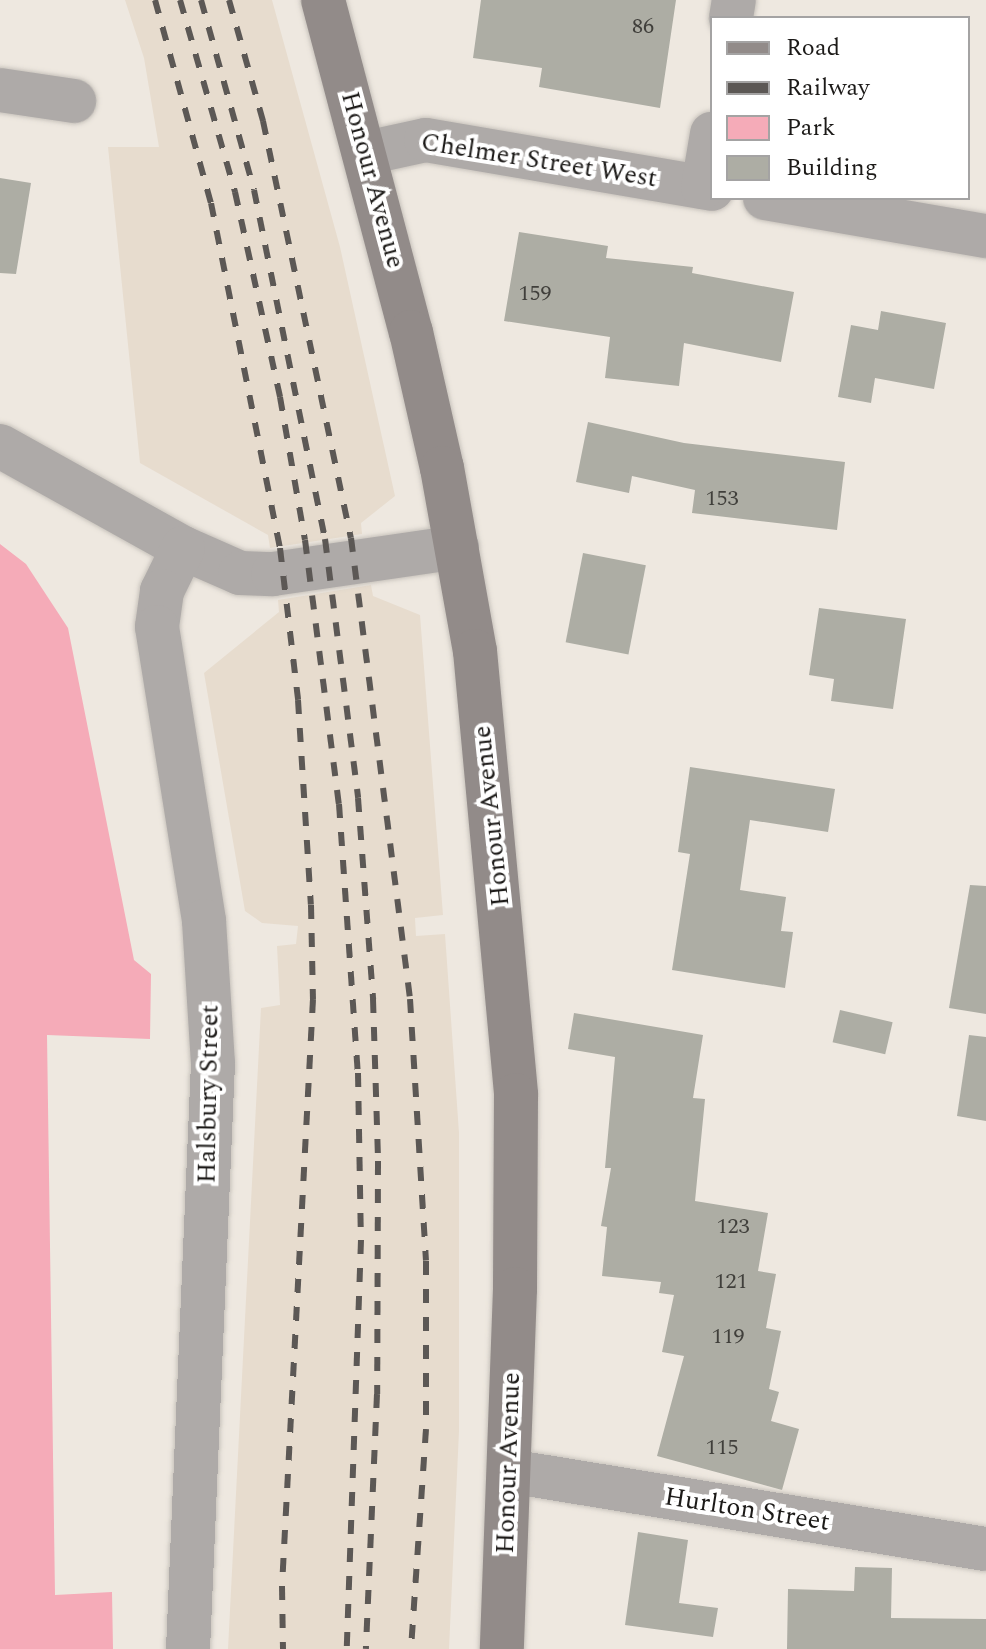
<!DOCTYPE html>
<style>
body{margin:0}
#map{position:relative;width:986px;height:1649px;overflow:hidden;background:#eee8e0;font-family:Spectral,serif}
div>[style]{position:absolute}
.built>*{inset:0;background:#e7dcce}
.green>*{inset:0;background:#f5abb8}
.building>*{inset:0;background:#adada4;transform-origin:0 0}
.roads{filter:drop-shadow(0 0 2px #c8c3bc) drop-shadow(0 0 2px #c8c3bc)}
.street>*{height:44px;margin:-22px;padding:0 22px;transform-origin:22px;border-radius:22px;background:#aeaaa8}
.secondary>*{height:44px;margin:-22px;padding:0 22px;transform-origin:22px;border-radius:22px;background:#928b89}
.rail>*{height:6px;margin-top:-3px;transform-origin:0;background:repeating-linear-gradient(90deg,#5c5855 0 14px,transparent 0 28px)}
span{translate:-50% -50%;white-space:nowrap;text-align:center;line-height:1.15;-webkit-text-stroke:8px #fff;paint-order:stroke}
.number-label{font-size:22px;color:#403f3b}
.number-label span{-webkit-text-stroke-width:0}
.street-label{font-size:26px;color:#1c1a18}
.legend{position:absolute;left:710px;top:16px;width:260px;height:184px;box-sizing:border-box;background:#fff;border:2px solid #a4a3a3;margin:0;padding:10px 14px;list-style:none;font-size:24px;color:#1c1a18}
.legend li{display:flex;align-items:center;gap:16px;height:40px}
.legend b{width:40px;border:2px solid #a4a3a3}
</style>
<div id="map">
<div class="built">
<div style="clip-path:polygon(125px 0,272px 0,340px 247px,395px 496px,361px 523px,362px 534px,270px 548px,268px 535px,140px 463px,108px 147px,159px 147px,144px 58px)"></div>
<div style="clip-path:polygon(371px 585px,373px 596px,420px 615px,443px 915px,415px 918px,416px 936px,445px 934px,459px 1133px,459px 1431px,449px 1649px,228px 1649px,261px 1008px,280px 1005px,277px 946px,296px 944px,298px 926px,262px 923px,245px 911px,204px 673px,279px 612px,278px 600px)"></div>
</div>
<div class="green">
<div style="clip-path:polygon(0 544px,26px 564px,68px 628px,134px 960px,151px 974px,150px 1039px,47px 1035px,55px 1595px,112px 1592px,113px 1649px,0 1649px)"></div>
</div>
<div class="building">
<div style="clip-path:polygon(481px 0,676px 0,660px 108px,539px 87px,542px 68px,473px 58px)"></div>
<div style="clip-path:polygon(0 178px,31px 183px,16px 274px,0 273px)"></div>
<div style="clip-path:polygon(519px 232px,608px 246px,606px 258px,693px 267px,692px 273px,794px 292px,781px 362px,684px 343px,679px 386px,605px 378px,610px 337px,504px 321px)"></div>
<div style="clip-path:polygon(881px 311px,946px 323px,934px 389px,875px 378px,871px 403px,838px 397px,851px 325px,878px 330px)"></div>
<div style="clip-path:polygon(588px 422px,684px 443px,845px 462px,837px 530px,692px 513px,695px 490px,632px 476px,629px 493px,576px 482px)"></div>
<div style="left:583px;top:553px;width:64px;height:91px;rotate:11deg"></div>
<div style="clip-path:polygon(819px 608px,906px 619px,893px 709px,831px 701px,834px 679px,809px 675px)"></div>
<div style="clip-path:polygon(690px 767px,835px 789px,828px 832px,750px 820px,740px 890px,786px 897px,781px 931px,793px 932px,785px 988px,672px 970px,690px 854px,678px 852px)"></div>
<div style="clip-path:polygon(970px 885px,986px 886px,986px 1014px,949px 1008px)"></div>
<div style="left:840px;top:1010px;width:54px;height:33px;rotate:13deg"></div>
<div style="clip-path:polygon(574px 1013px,703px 1035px,693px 1098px,705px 1099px,695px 1201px,768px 1213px,758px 1271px,776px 1274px,766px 1328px,781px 1331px,769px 1389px,779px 1392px,771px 1421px,799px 1429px,782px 1490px,657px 1456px,684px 1356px,662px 1352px,674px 1295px,659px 1293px,661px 1282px,602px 1276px,607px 1227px,601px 1226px,611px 1168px,605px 1168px,615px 1057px,568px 1049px)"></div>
<div style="clip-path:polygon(969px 1035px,986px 1037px,986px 1121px,957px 1116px)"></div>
<div style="clip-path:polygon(638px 1532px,688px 1540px,679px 1603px,718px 1608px,713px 1637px,625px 1625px)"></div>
<div style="clip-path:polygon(855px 1567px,892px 1568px,891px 1618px,986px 1619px,986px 1649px,787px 1649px,788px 1589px,854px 1591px)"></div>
</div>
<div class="roads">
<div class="street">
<div style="left:731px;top:18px;width:18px;rotate:-81deg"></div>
<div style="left:0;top:90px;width:75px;rotate:8.5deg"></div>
<div style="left:366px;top:153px;width:61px;rotate:-12.2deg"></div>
<div style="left:426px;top:140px;width:290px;rotate:9.7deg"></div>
<div style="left:703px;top:187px;width:54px;rotate:-80.4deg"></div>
<div style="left:765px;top:198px;width:224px;rotate:9.8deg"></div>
<div style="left:0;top:446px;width:210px;rotate:29.1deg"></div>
<div style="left:183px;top:548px;width:62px;rotate:23.7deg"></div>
<div style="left:240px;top:573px;width:33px;rotate:2deg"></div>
<div style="left:273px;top:574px;width:186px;rotate:-8.3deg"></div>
<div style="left:183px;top:548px;width:48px;rotate:116deg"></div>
<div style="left:162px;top:591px;width:36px;rotate:98deg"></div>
<div style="left:157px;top:627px;width:298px;rotate:80.9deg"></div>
<div style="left:204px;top:921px;width:142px;rotate:86.4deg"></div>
<div style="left:213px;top:1063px;width:587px;rotate:92.44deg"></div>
<div style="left:509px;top:1471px;width:483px;rotate:9.3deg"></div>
</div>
<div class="secondary">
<div style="left:323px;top:0;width:343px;rotate:75.2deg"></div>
<div style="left:411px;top:332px;width:139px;rotate:77.2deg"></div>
<div style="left:442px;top:468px;width:186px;rotate:79.8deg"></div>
<div style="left:475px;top:651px;width:446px;rotate:84.7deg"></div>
<div style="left:516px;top:1095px;width:194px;rotate:90.3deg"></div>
<div style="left:515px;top:1289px;width:360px;rotate:92.1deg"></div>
</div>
</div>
<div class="rail">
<div style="left:155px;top:0;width:211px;rotate:74.6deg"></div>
<div style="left:211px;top:203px;width:352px;rotate:78.7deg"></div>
<div style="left:280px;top:548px;width:153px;rotate:83.2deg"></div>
<div style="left:298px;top:700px;width:205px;rotate:86.4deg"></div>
<div style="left:311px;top:905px;width:94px;rotate:88.8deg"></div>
<div style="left:313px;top:999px;width:588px;rotate:93.02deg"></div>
<div style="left:282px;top:1586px;width:63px;rotate:89.1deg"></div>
<div style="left:180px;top:0;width:200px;rotate:74deg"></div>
<div style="left:235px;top:192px;width:210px;rotate:77.6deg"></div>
<div style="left:280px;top:397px;width:145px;rotate:80.1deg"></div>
<div style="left:305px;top:540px;width:266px;rotate:82.7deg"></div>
<div style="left:339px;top:804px;width:270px;rotate:86deg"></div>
<div style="left:358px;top:1073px;width:167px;rotate:89deg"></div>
<div style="left:361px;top:1240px;width:409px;rotate:92deg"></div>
<div style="left:201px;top:0;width:197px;rotate:74.4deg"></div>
<div style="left:254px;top:190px;width:356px;rotate:78.5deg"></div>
<div style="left:325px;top:539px;width:261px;rotate:82.7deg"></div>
<div style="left:358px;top:798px;width:202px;rotate:85.7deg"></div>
<div style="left:373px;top:999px;width:162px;rotate:88.2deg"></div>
<div style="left:378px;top:1161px;width:233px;rotate:90.2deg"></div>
<div style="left:377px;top:1394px;width:255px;rotate:92.5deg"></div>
<div style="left:229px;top:0;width:126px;rotate:74.3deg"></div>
<div style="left:263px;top:121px;width:426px;rotate:78.1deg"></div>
<div style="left:351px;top:538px;width:465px;rotate:82.7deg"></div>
<div style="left:410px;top:999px;width:262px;rotate:86.5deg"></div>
<div style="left:426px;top:1261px;width:168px;rotate:90deg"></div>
<div style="left:426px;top:1429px;width:221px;rotate:93.9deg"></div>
</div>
<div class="number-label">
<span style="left:643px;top:27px">86</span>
<span style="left:535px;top:294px">159</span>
<span style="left:722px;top:499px">153</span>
<span style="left:733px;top:1227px">123</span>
<span style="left:731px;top:1282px">121</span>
<span style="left:728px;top:1337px">119</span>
<span style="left:722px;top:1448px">115</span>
</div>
<div class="street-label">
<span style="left:539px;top:161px;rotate:9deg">Chelmer Street West</span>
<span style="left:372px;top:180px;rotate:75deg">Honour Avenue</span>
<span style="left:492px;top:816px;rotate:-96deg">Honour Avenue</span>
<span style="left:209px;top:1094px;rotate:-89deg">Halsbury Street</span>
<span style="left:509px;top:1463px;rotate:-88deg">Honour Avenue</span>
<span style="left:747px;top:1510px;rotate:9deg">Hurlton Street</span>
</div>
<ul class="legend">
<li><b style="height:10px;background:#928b89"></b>Road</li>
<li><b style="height:10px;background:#5c5855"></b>Railway</li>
<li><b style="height:22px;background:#f5abb8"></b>Park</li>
<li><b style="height:22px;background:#adada4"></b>Building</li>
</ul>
</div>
